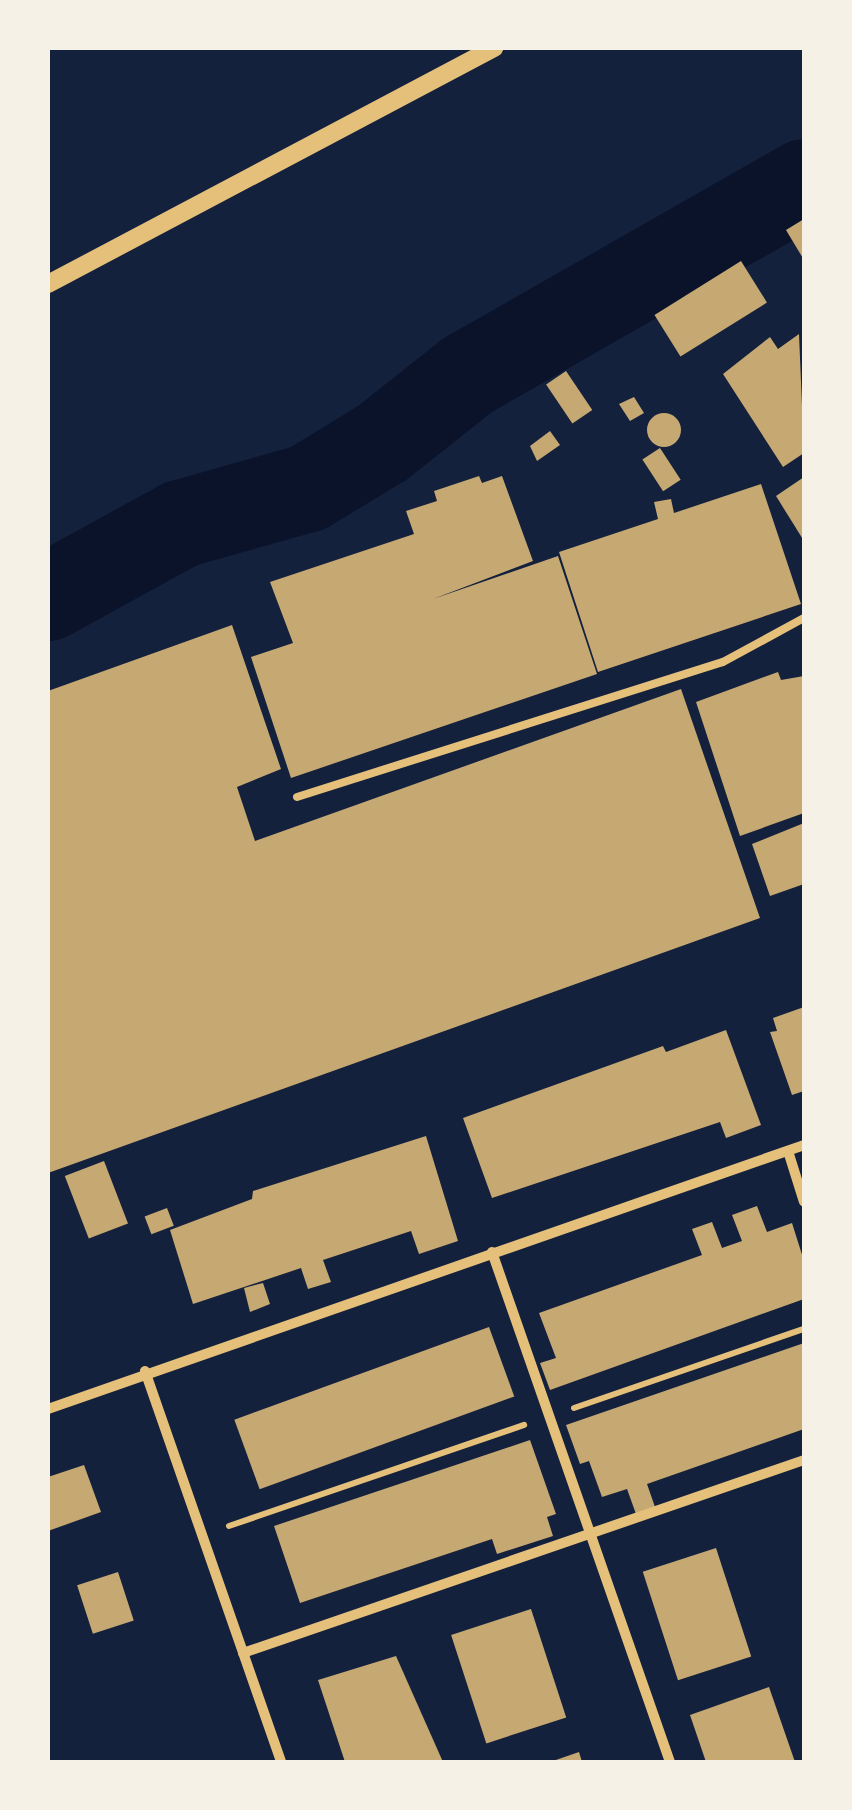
<!DOCTYPE html>
<style>
body{margin:0}
#map{position:relative;width:852px;height:1810px;overflow:hidden;background:#14213d;font-family:"Times New Roman",serif}
div>[style]{position:absolute}
.river>*{height:88px;margin:-44px;padding:0 44px;transform-origin:44px;border-radius:44px;background:#0b132b}
.building>*{inset:0;background:#c6a872;transform-origin:0 0}
.round{border-radius:50%}
.path>*{height:6px;margin:-3px;padding:0 3px;transform-origin:3px;border-radius:3px;background:#e5c07b}
.service>*{height:8px;margin:-4px;padding:0 4px;transform-origin:4px;border-radius:4px;background:#e5c07b}
.minor>*{height:10px;margin:-5px;padding:0 5px;transform-origin:5px;border-radius:5px;background:#e5c07b}
.tertiary>*{height:18px;margin:-9px;padding:0 9px;transform-origin:9px;border-radius:9px;background:#e5c07b}
span{translate:-50% -50%;white-space:nowrap;text-align:center;line-height:1.15;-webkit-text-stroke:10px #f6f1e7;paint-order:stroke}
.frame{position:absolute;inset:0;border:50px solid #f6f1e7;pointer-events:none}
</style>
<div id="map">
<div class="river">
<div style="left:48px;top:597px;width:152px;rotate:-28.8deg"></div>
<div style="left:181px;top:524px;width:132px;rotate:-15.8deg"></div>
<div style="left:308px;top:488px;width:87px;rotate:-31.3deg"></div>
<div style="left:382px;top:443px;width:110px;rotate:-38.3deg"></div>
<div style="left:468px;top:375px;width:387px;rotate:-29.7deg"></div>
</div>
<div class="building">
<div style="clip-path:polygon(804px 219px,804px 260px,786px 230px)"></div>
<div style="left:741px;top:261px;width:49px;height:102px;rotate:58deg"></div>
<div style="clip-path:polygon(799px 334px,804px 453px,783px 467px,723px 374px,770px 337px,778px 349px)"></div>
<div style="left:566px;top:371px;width:47px;height:24px;rotate:56deg"></div>
<div style="clip-path:polygon(634px 397px,644px 413px,630px 421px,619px 404px)"></div>
<div class="round" style="left:647px;top:413px;width:34px;height:34px"></div>
<div style="clip-path:polygon(550px 431px,560px 445px,537px 461px,530px 446px)"></div>
<div style="left:660px;top:448px;width:38px;height:21px;rotate:57deg"></div>
<div style="clip-path:polygon(479px 476px,482px 483px,502px 476px,533px 561px,433px 599px,558px 556px,597px 674px,291px 778px,251px 657px,293px 643px,270px 582px,414px 534px,406px 511px,437px 501px,434px 491px)"></div>
<div style="clip-path:polygon(804px 477px,804px 541px,776px 496px)"></div>
<div style="clip-path:polygon(761px 484px,801px 604px,598px 672px,559px 552px,658px 519px,654px 502px,671px 499px,674px 513px)"></div>
<div style="clip-path:polygon(232px 625px,281px 769px,237px 787px,255px 841px,681px 689px,760px 918px,48px 1173px,48px 691px)"></div>
<div style="clip-path:polygon(778px 672px,781px 680px,804px 676px,804px 813px,740px 836px,696px 702px)"></div>
<div style="clip-path:polygon(804px 823px,804px 884px,770px 896px,752px 844px)"></div>
<div style="clip-path:polygon(804px 1007px,804px 1091px,792px 1095px,770px 1032px,777px 1031px,773px 1018px)"></div>
<div style="clip-path:polygon(726px 1030px,761px 1125px,726px 1138px,720px 1122px,492px 1198px,463px 1118px,663px 1046px,666px 1052px)"></div>
<div style="clip-path:polygon(426px 1136px,458px 1241px,419px 1254px,411px 1231px,323px 1260px,331px 1282px,308px 1289px,301px 1268px,193px 1304px,170px 1230px,252px 1199px,253px 1191px)"></div>
<div style="left:104px;top:1161px;width:67px;height:42px;rotate:69deg"></div>
<div style="clip-path:polygon(757px 1206px,767px 1232px,792px 1223px,804px 1261px,804px 1299px,550px 1390px,540px 1363px,556px 1358px,539px 1313px,702px 1255px,692px 1229px,712px 1222px,722px 1248px,742px 1241px,732px 1215px)"></div>
<div style="left:167px;top:1208px;width:19px;height:24px;rotate:69deg"></div>
<div style="clip-path:polygon(263px 1283px,270px 1304px,250px 1312px,244px 1288px)"></div>
<div style="left:489px;top:1327px;width:74px;height:271px;rotate:70deg"></div>
<div style="clip-path:polygon(804px 1343px,804px 1429px,647px 1484px,655px 1507px,636px 1514px,627px 1489px,602px 1497px,589px 1461px,580px 1464px,566px 1425px)"></div>
<div style="clip-path:polygon(530px 1440px,556px 1514px,547px 1517px,553px 1536px,497px 1554px,492px 1539px,300px 1603px,274px 1526px)"></div>
<div style="clip-path:polygon(84px 1465px,101px 1512px,48px 1531px,48px 1477px)"></div>
<div style="left:716px;top:1548px;width:114px;height:77px;rotate:72deg"></div>
<div style="left:118px;top:1572px;width:51px;height:43px;rotate:72deg"></div>
<div style="left:531px;top:1609px;width:114px;height:84px;rotate:72deg"></div>
<div style="clip-path:polygon(396px 1656px,443px 1762px,345px 1762px,318px 1680px)"></div>
<div style="clip-path:polygon(769px 1687px,795px 1762px,706px 1762px,690px 1715px)"></div>
<div style="clip-path:polygon(579px 1752px,582px 1762px,550px 1762px)"></div>
</div>
<div class="path">
<div style="left:574px;top:1408px;width:243px;rotate:-19deg"></div>
<div style="left:229px;top:1526px;width:312px;rotate:-18.9deg"></div>
</div>
<div class="service">
<div style="left:297px;top:797px;width:447px;rotate:-17.6deg"></div>
<div style="left:723px;top:662px;width:92px;rotate:-28.5deg"></div>
</div>
<div class="minor">
<div style="left:788px;top:1151px;width:53px;rotate:72.6deg"></div>
<div style="left:492px;top:1252px;width:540px;rotate:70.76deg"></div>
<div style="left:145px;top:1371px;width:414px;rotate:70.8deg"></div>
<div style="left:48px;top:1409px;width:801px;rotate:-19.25deg"></div>
<div style="left:243px;top:1653px;width:593px;rotate:-18.98deg"></div>
</div>
<div class="tertiary">
<div style="left:48px;top:284px;width:505px;rotate:-27.89deg"></div>
</div>
<div class="frame"></div>
</div>
